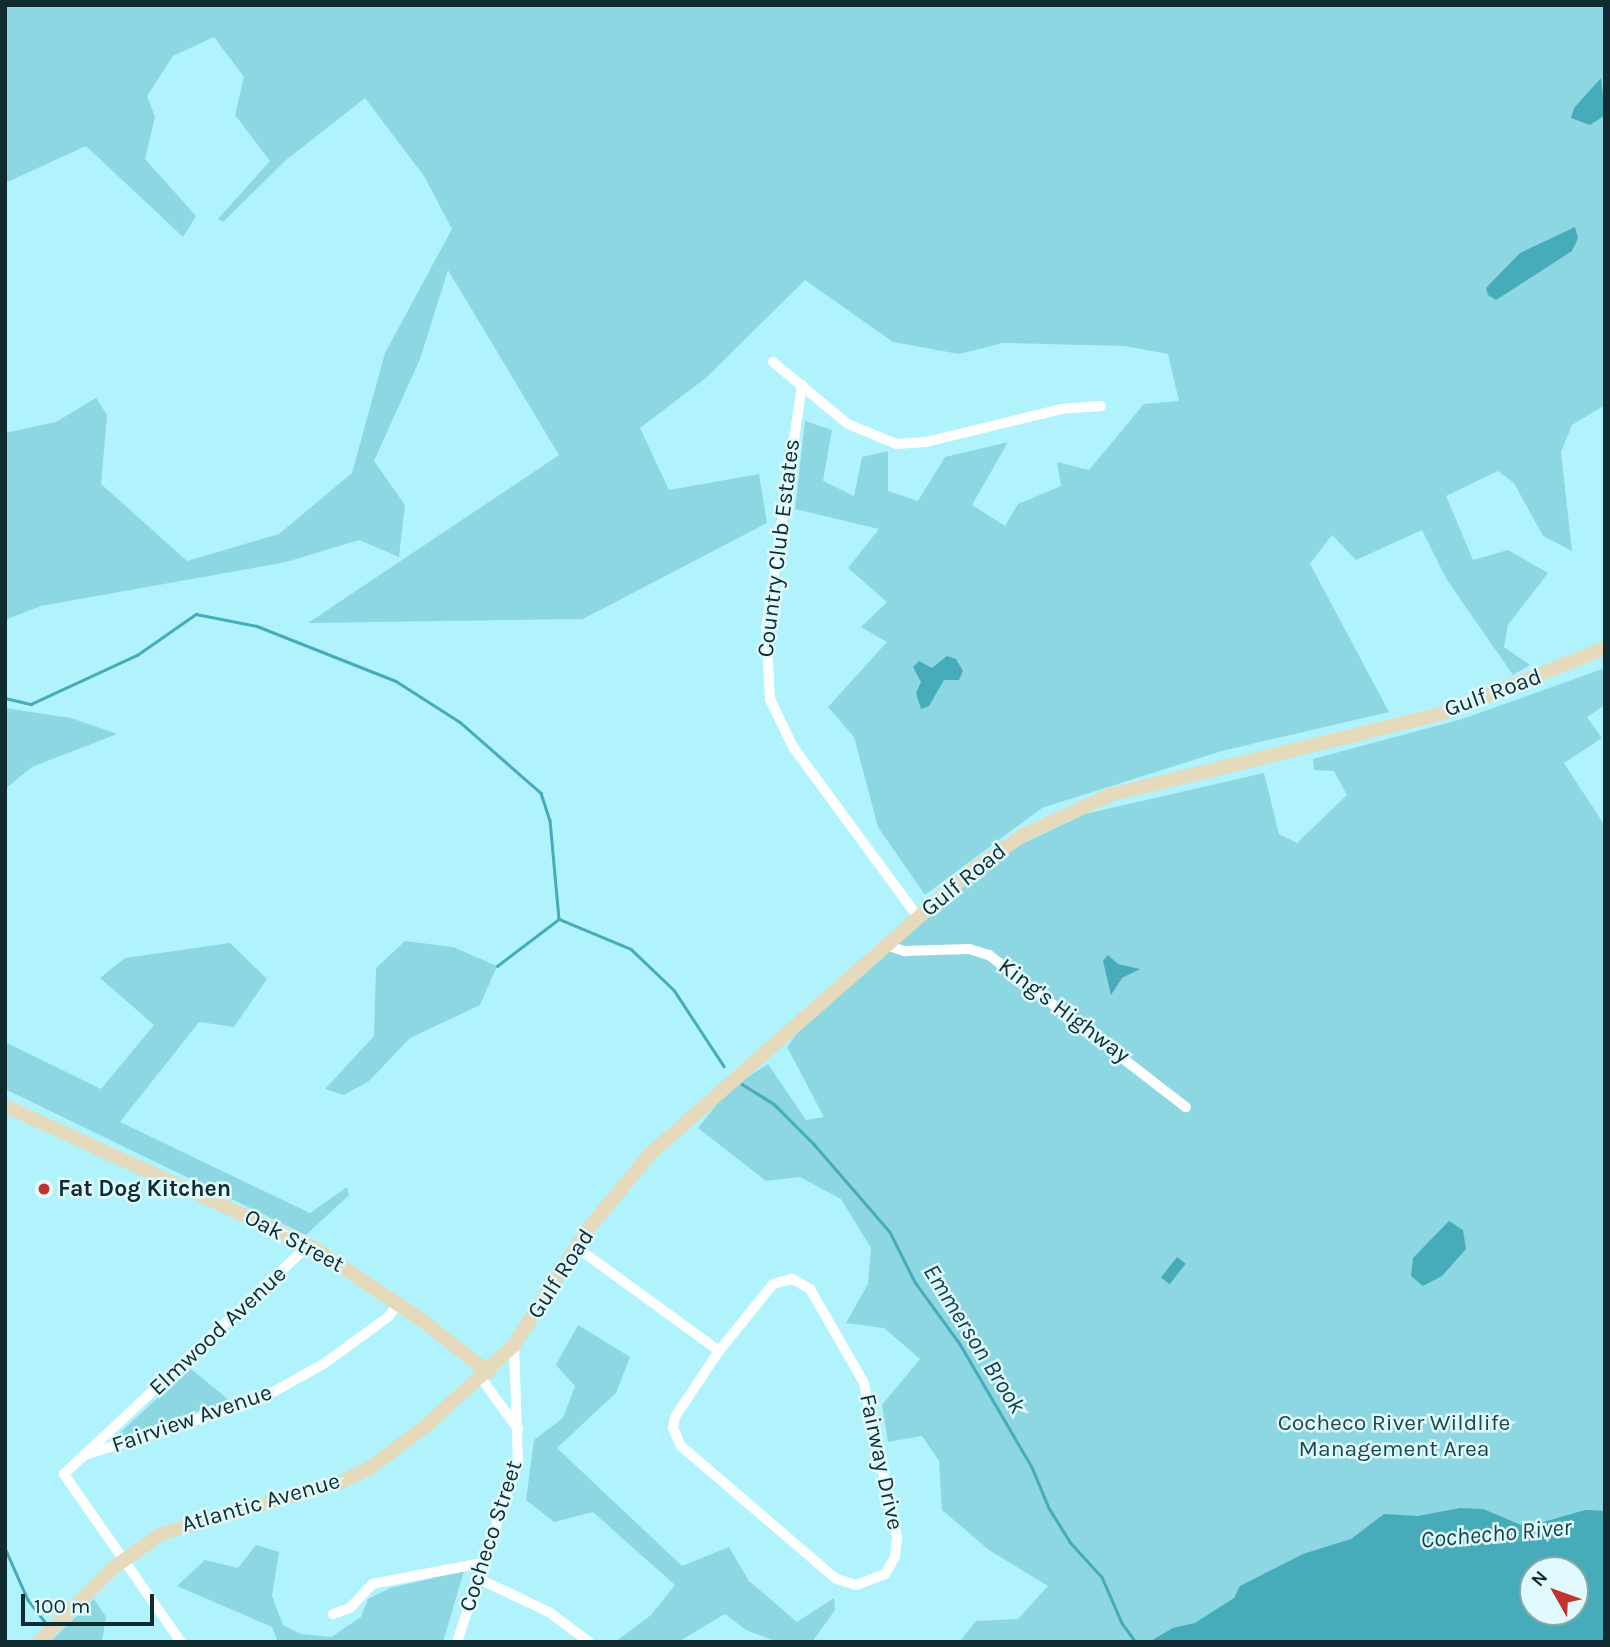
<!DOCTYPE html>
<style>
body{margin:0}
#map{position:relative;width:1610px;height:1647px;overflow:hidden;background:#b0f3fd;font-family:Karla,sans-serif}
div>[style]{position:absolute}
.green>*{inset:0;background:#8dd7e2}
.water>*{inset:0;background:#46acba;transform-origin:0 0}
.stream>*{height:2.5px;margin:-1.25px;padding:0 1.25px;transform-origin:1.25px;border-radius:1.25px;background:#46acba}
.street>*{height:10px;margin:-5px;padding:0 5px;transform-origin:5px;border-radius:5px;background:#fff}
.secondary>*{height:14px;margin:-7px;padding:0 7px;transform-origin:7px;border-radius:7px;background:#e5dabb}
.dots>*{width:19px;height:19px;translate:-50% -50%;box-sizing:border-box;border:4px solid #dff9fc;border-radius:50%}
span{translate:-50% -50%;white-space:nowrap;text-align:center;line-height:1.15;-webkit-text-stroke:5px #dff9fc;paint-order:stroke}
.street-label{font-size:23px;color:#102c30}
.poi-label{font-size:23px;color:#102c30;font-weight:700}
.left{translate:0 -50%;text-align:left}
.park-label{font-size:23px;color:#1b484f}
.water-label{font-size:24px;color:#15434a;font-style:italic}
.frame{position:absolute;inset:0;border:7px solid #102c30;pointer-events:none}
.north{position:absolute;left:1519px;top:1556px;width:70px;height:70px;box-sizing:border-box;background:#dff9fc;border:2px solid #8ca7aa;border-radius:50%;rotate:310deg;font-size:19px;font-weight:700;line-height:28px;text-align:center;color:#102c30}
.north::after{content:'';display:block;margin:auto;width:24px;height:32px;background:#c1332c;clip-path:polygon(50% 0,100% 100%,50% 72%,0 100%)}
.scale{position:absolute;left:21px;top:1594px;width:133px;height:32px;box-sizing:border-box;border:4px solid #102c30;border-top:0;padding-left:9px;font-size:21px;line-height:24px;white-space:nowrap;color:#102c30;-webkit-text-stroke:5px #dff9fc;paint-order:stroke}
</style>
<div id="map">
<div class="green">
<div style="clip-path:polygon(5px 5px,1605px 5px,1605px 405px,1572px 425px,1561px 452px,1572px 551px,1543px 536px,1514px 483px,1498px 471px,1446px 496px,1473px 560px,1508px 550px,1548px 573px,1508px 625px,1504px 647px,1530px 665px,1513px 675px,1447px 580px,1422px 530px,1356px 560px,1332px 535px,1310px 564px,1389px 712px,1222px 751px,1042px 808px,925px 895px,878px 827px,854px 737px,828px 707px,887px 642px,861px 627px,887px 602px,848px 568px,879px 529px,795px 509px,805px 421px,832px 430px,823px 481px,854px 496px,862px 457px,888px 451px,888px 491px,918px 501px,945px 457px,1008px 442px,972px 505px,1005px 526px,1018px 504px,1061px 486px,1057px 462px,1089px 470px,1144px 404px,1179px 401px,1168px 354px,1124px 346px,1003px 343px,959px 354px,893px 342px,805px 280px,707px 377px,640px 428px,669px 490px,759px 474px,767px 523px,583px 619px,308px 623px,559px 455px,448px 270px,420px 359px,374px 461px,405px 505px,399px 557px,359px 540px,286px 562px,41px 606px,5px 620px,5px 433px,56px 422px,96px 398px,107px 415px,101px 484px,187px 561px,279px 534px,352px 473px,385px 353px,452px 229px,424px 176px,365px 98px,286px 160px,223px 222px,218px 219px,270px 161px,235px 115px,244px 77px,214px 37px,173px 56px,147px 96px,155px 117px,145px 159px,196px 216px,183px 237px,86px 146px,5px 183px)"></div>
<div style="clip-path:polygon(1605px 668px,1605px 705px,1587px 717px,1602px 738px,1564px 763px,1605px 826px,1605px 1511px,1526px 1527px,1512px 1521px,1234px 1598px,1200px 1623px,1155px 1641px,959px 1642px,976px 1621px,1018px 1619px,1048px 1586px,989px 1550px,942px 1510px,939px 1461px,922px 1436px,888px 1442px,882px 1405px,920px 1359px,884px 1328px,846px 1323px,868px 1284px,871px 1248px,841px 1199px,800px 1177px,766px 1181px,698px 1128px,728px 1090px,768px 1064px,806px 1120px,824px 1117px,787px 1047px,809px 1017px,962px 883px,1016px 847px,1085px 814px,1264px 773px,1279px 834px,1297px 843px,1347px 795px,1334px 771px,1314px 770px,1313px 759px,1462px 719px)"></div>
<div style="clip-path:polygon(5px 708px,71px 718px,117px 734px,32px 767px,5px 789px)"></div>
<div style="clip-path:polygon(405px 941px,453px 947px,497px 966px,480px 1005px,410px 1038px,369px 1081px,344px 1095px,325px 1089px,374px 1036px,376px 968px)"></div>
<div style="clip-path:polygon(230px 943px,267px 979px,234px 1027px,199px 1022px,120px 1122px,310px 1213px,347px 1187px,349px 1195px,306px 1235px,5px 1089px,5px 1042px,101px 1089px,154px 1025px,100px 978px,125px 958px)"></div>
<div style="clip-path:polygon(578px 1325px,630px 1357px,616px 1393px,557px 1448px,682px 1566px,729px 1547px,749px 1581px,797px 1622px,834px 1598px,835px 1610px,812px 1642px,778px 1642px,746px 1630px,725px 1614px,678px 1642px,615px 1642px,651px 1615px,675px 1585px,593px 1512px,554px 1522px,526px 1500px,534px 1440px,563px 1418px,575px 1386px,556px 1365px)"></div>
<div style="clip-path:polygon(190px 1368px,230px 1401px,113px 1439px)"></div>
<div style="clip-path:polygon(256px 1545px,279px 1552px,272px 1596px,283px 1625px,301px 1634px,331px 1637px,361px 1617px,368px 1599px,390px 1588px,464px 1571px,443px 1642px,278px 1642px,272px 1627px,177px 1586px,205px 1560px,238px 1568px)"></div>
<div style="clip-path:polygon(94px 1599px,106px 1617px,102px 1642px,50px 1642px)"></div>
</div>
<div class="water">
<div style="clip-path:polygon(1601px 78px,1605px 115px,1590px 125px,1571px 118px,1574px 108px)"></div>
<div style="clip-path:polygon(1575px 227px,1578px 238px,1572px 251px,1496px 300px,1488px 295px,1486px 288px,1520px 253px)"></div>
<div style="clip-path:polygon(947px 656px,956px 659px,963px 671px,959px 680px,944px 680px,929px 706px,921px 709px,916px 693px,921px 682px,913px 667px,919px 661px,932px 668px)"></div>
<div style="clip-path:polygon(1108px 955px,1118px 964px,1140px 969px,1122px 978px,1111px 995px,1103px 961px)"></div>
<div style="clip-path:polygon(1449px 1221px,1463px 1230px,1466px 1249px,1442px 1276px,1423px 1286px,1411px 1276px,1413px 1258px)"></div>
<div style="left:1177px;top:1257px;width:11px;height:26px;rotate:38deg"></div>
<div style="clip-path:polygon(evenodd,1460px 1508px,1483px 1509px,1526px 1527px,1585px 1510px,1605px 1511px,1605px 1642px,1149px 1642px,1173px 1628px,1195px 1623px,1234px 1598px,1240px 1586px,1303px 1554px,1351px 1539px,1384px 1514px,1418px 1516px,1460px 1508px,1575px 1570px,1575px 1612px,1533px 1612px,1533px 1570px,1575px 1570px)"></div>
</div>
<div class="stream">
<div style="left:5px;top:698px;width:27px;rotate:13deg"></div>
<div style="left:31px;top:704px;width:117px;rotate:-24.8deg"></div>
<div style="left:137px;top:655px;width:72px;rotate:-34.8deg"></div>
<div style="left:196px;top:614px;width:62px;rotate:11.1deg"></div>
<div style="left:257px;top:626px;width:149px;rotate:21.6deg"></div>
<div style="left:396px;top:681px;width:76px;rotate:32.6deg"></div>
<div style="left:460px;top:722px;width:108px;rotate:41.2deg"></div>
<div style="left:541px;top:793px;width:28px;rotate:72deg"></div>
<div style="left:550px;top:820px;width:99px;rotate:84.8deg"></div>
<div style="left:559px;top:919px;width:78px;rotate:22.6deg"></div>
<div style="left:631px;top:949px;width:59px;rotate:43.6deg"></div>
<div style="left:674px;top:990px;width:91px;rotate:56.7deg"></div>
<div style="left:497px;top:966px;width:78px;rotate:-37.2deg"></div>
<div style="left:742px;top:1084px;width:38px;rotate:32deg"></div>
<div style="left:774px;top:1104px;width:57px;rotate:45deg"></div>
<div style="left:814px;top:1144px;width:116px;rotate:49.2deg"></div>
<div style="left:890px;top:1232px;width:56px;rotate:63.4deg"></div>
<div style="left:915px;top:1282px;width:77px;rotate:54deg"></div>
<div style="left:960px;top:1344px;width:143px;rotate:59.7deg"></div>
<div style="left:1032px;top:1467px;width:44px;rotate:67.5deg"></div>
<div style="left:1049px;top:1508px;width:40px;rotate:58deg"></div>
<div style="left:1070px;top:1542px;width:47px;rotate:47.6deg"></div>
<div style="left:1102px;top:1577px;width:50px;rotate:66.5deg"></div>
<div style="left:1122px;top:1623px;width:24px;rotate:54deg"></div>
<div style="left:5px;top:1548px;width:57px;rotate:66.1deg"></div>
<div style="left:28px;top:1600px;width:34px;rotate:52deg"></div>
</div>
<div class="street">
<div style="left:773px;top:362px;width:97px;rotate:39.6deg"></div>
<div style="left:848px;top:424px;width:52px;rotate:22.6deg"></div>
<div style="left:896px;top:444px;width:30px;rotate:-4deg"></div>
<div style="left:926px;top:442px;width:139px;rotate:-13.7deg"></div>
<div style="left:1061px;top:409px;width:40px;rotate:-4.3deg"></div>
<div style="left:802px;top:385px;width:246px;rotate:98.4deg"></div>
<div style="left:766px;top:628px;width:71px;rotate:86.8deg"></div>
<div style="left:770px;top:699px;width:53px;rotate:64.4deg"></div>
<div style="left:793px;top:747px;width:211px;rotate:53.7deg"></div>
<div style="left:886px;top:945px;width:20px;rotate:18deg"></div>
<div style="left:905px;top:951px;width:64px;rotate:-1.8deg"></div>
<div style="left:969px;top:949px;width:21px;rotate:17deg"></div>
<div style="left:989px;top:955px;width:249px;rotate:37.7deg"></div>
<div style="left:576px;top:1247px;width:177px;rotate:36deg"></div>
<div style="left:719px;top:1351px;width:86px;rotate:-51.1deg"></div>
<div style="left:773px;top:1284px;width:20px;rotate:-15deg"></div>
<div style="left:792px;top:1279px;width:21px;rotate:29deg"></div>
<div style="left:810px;top:1289px;width:108px;rotate:60.1deg"></div>
<div style="left:864px;top:1383px;width:157px;rotate:77.9deg"></div>
<div style="left:897px;top:1537px;width:20px;rotate:96deg"></div>
<div style="left:895px;top:1557px;width:20px;rotate:120deg"></div>
<div style="left:885px;top:1574px;width:31px;rotate:159deg"></div>
<div style="left:856px;top:1585px;width:22px;rotate:-162deg"></div>
<div style="left:835px;top:1578px;width:203px;rotate:-139.4deg"></div>
<div style="left:681px;top:1446px;width:20px;rotate:-114deg"></div>
<div style="left:673px;top:1428px;width:11px;rotate:-80deg"></div>
<div style="left:675px;top:1417px;width:79px;rotate:-56.3deg"></div>
<div style="left:481px;top:1378px;width:63px;rotate:54deg"></div>
<div style="left:85px;top:1455px;width:182px;rotate:-17.5deg"></div>
<div style="left:259px;top:1400px;width:76px;rotate:-29.3deg"></div>
<div style="left:325px;top:1363px;width:78px;rotate:-36.1deg"></div>
<div style="left:388px;top:1317px;width:16px;rotate:-52deg"></div>
<div style="left:477px;top:1578px;width:80px;rotate:25.3deg"></div>
<div style="left:549px;top:1612px;width:50px;rotate:36.9deg"></div>
<div style="left:333px;top:1614px;width:18px;rotate:-19deg"></div>
<div style="left:350px;top:1608px;width:33px;rotate:-47deg"></div>
<div style="left:372px;top:1584px;width:112px;rotate:-10.8deg"></div>
<div style="left:181px;top:1642px;width:205px;rotate:-124.9deg"></div>
<div style="left:64px;top:1474px;width:335px;rotate:-43.1deg"></div>
<div style="left:457px;top:1642px;width:191px;rotate:-71.4deg"></div>
<div style="left:518px;top:1461px;width:116px;rotate:-92deg"></div>
</div>
<div class="secondary">
<div style="left:5px;top:1106px;width:334px;rotate:24.6deg"></div>
<div style="left:309px;top:1245px;width:132px;rotate:33.6deg"></div>
<div style="left:419px;top:1318px;width:88px;rotate:38deg"></div>
<div style="left:39px;top:1642px;width:105px;rotate:-45deg"></div>
<div style="left:113px;top:1568px;width:59px;rotate:-35.3deg"></div>
<div style="left:161px;top:1534px;width:185px;rotate:-16deg"></div>
<div style="left:339px;top:1483px;width:34px;rotate:-26deg"></div>
<div style="left:370px;top:1468px;width:70px;rotate:-36.9deg"></div>
<div style="left:426px;top:1426px;width:120px;rotate:-42.6deg"></div>
<div style="left:514px;top:1345px;width:138px;rotate:-57.5deg"></div>
<div style="left:588px;top:1229px;width:97px;rotate:-50.4deg"></div>
<div style="left:650px;top:1154px;width:428px;rotate:-41.4deg"></div>
<div style="left:971px;top:871px;width:63px;rotate:-34.7deg"></div>
<div style="left:1023px;top:835px;width:96px;rotate:-24.7deg"></div>
<div style="left:1110px;top:795px;width:344px;rotate:-13.8deg"></div>
<div style="left:1444px;top:713px;width:174px;rotate:-22deg"></div>
</div>
<div class="dots">
<div style="left:44px;top:1189px;background:#c1332c"></div>
</div>
<div class="street-label">
<span style="left:779px;top:548px;rotate:-83deg">Country Club Estates</span>
<span style="left:1493px;top:693px;rotate:-20deg">Gulf Road</span>
<span style="left:964px;top:880px;rotate:-39deg">Gulf Road</span>
<span style="left:1064px;top:1011px;rotate:37deg">King's Highway</span>
<span style="left:294px;top:1241px;rotate:28deg">Oak Street</span>
<span style="left:561px;top:1274px;rotate:-57deg">Gulf Road</span>
<span style="left:218px;top:1331px;rotate:-43deg">Elmwood Avenue</span>
<span style="left:192px;top:1419px;rotate:-19deg">Fairview Avenue</span>
<span style="left:881px;top:1462px;rotate:78deg">Fairway Drive</span>
<span style="left:261px;top:1503px;rotate:-16deg">Atlantic Avenue</span>
<span style="left:491px;top:1536px;rotate:-72deg">Cocheco Street</span>
</div>
<div class="poi-label">
<span class="left" style="left:58px;top:1189px">Fat Dog Kitchen</span>
</div>
<div class="park-label">
<span style="left:1394px;top:1436px">Cocheco River Wildlife<br>Management Area</span>
</div>
<div class="water-label">
<span style="left:974px;top:1339px;rotate:58deg">Emmerson Brook</span>
<span style="left:1496px;top:1534px;rotate:-5deg">Cochecho River</span>
</div>
<div class="frame"></div>
<div class="north">N</div>
<div class="scale">100 m</div>
</div>
